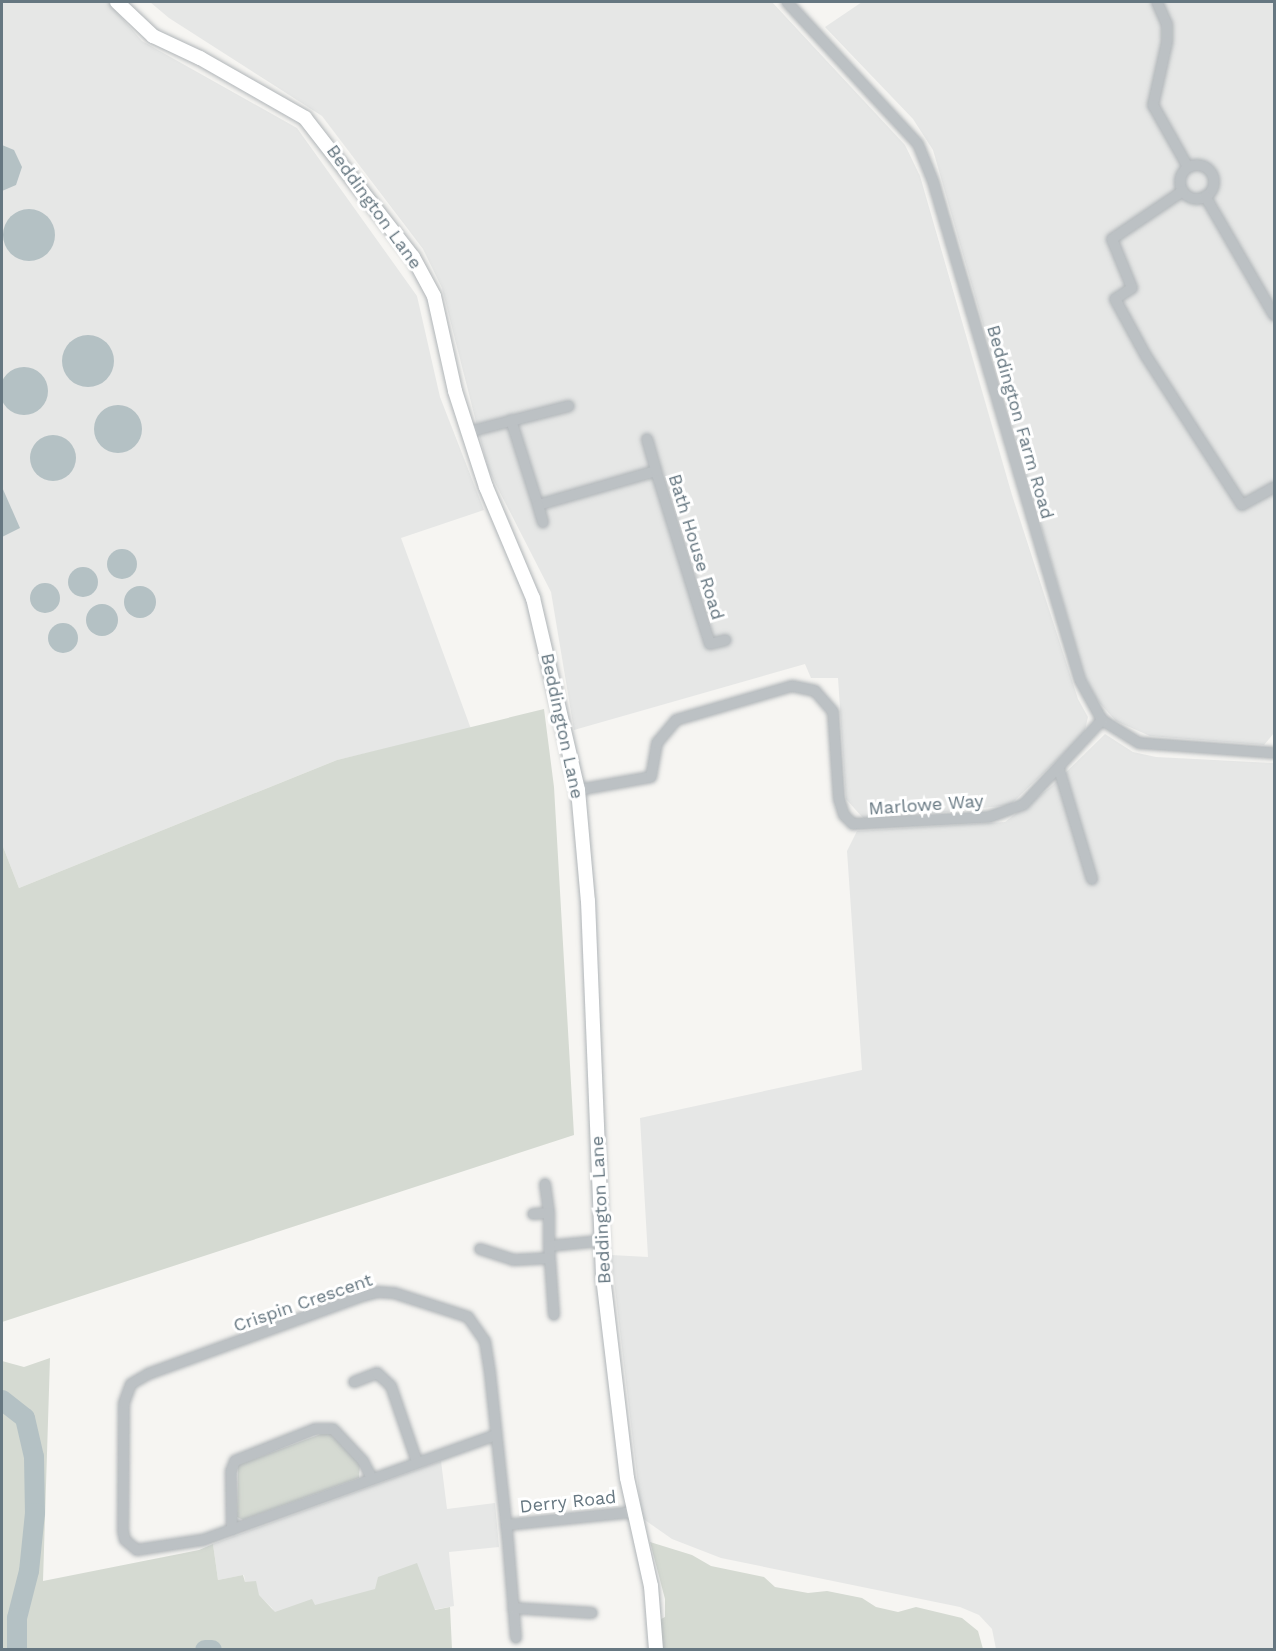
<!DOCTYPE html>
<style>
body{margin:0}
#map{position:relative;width:1276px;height:1651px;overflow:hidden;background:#f6f5f2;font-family:"Work Sans",sans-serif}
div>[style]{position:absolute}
.built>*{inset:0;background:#e6e7e6}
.green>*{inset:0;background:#d5dad2}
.water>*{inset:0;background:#b4c1c4}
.round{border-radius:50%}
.river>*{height:20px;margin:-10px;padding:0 10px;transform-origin:10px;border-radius:10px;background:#b4c1c4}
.roads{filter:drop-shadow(0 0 2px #b0b5b8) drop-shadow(0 0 2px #b0b5b8)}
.minor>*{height:10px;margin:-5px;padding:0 5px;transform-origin:5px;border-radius:5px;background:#bcc1c4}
.minor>.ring{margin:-5px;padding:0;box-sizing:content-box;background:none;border:10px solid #bcc1c4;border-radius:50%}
.major>*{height:14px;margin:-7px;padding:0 7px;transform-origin:7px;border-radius:7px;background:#fff}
span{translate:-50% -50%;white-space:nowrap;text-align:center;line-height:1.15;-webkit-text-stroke:6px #fff;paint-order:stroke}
.street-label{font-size:18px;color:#667781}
.frame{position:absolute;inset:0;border:3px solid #667781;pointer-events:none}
</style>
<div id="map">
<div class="built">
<div style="clip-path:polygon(2px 2px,108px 2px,142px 41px,297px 128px,417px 296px,440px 397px,484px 510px,401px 538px,471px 729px,337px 760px,19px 888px,2px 844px)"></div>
<div style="clip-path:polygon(150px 2px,772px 2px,905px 145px,920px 176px,1012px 495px,1078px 699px,1088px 717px,1084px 734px,1010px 805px,882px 819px,863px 818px,846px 799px,838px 678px,811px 678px,805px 664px,574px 730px,551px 592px,488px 469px,442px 288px,423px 249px,322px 116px,169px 18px)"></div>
<div style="clip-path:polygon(862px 2px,1274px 2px,1274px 733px,1264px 745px,1150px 736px,1116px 721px,1097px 700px,1084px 676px,933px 150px,913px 119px,825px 27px)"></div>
<div style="clip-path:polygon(1105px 734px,1133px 752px,1156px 757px,1274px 763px,1274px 1649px,996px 1649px,992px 1629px,979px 1615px,960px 1607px,721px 1558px,672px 1539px,642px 1518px,611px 1255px,648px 1257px,640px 1118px,862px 1070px,847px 851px,857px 831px,1005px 822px,1052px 786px)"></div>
<div style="clip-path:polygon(441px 1461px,447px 1509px,495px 1503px,499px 1547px,449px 1552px,454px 1606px,286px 1638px,272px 1608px,245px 1582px,244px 1575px,218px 1580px,213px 1544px)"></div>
</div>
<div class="green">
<div style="clip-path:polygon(544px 709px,554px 787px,574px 1135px,2px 1322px,2px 844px,19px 888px,337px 760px)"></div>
<div style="clip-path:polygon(50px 1358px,43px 1581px,199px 1550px,213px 1544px,218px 1580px,243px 1575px,245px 1582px,256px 1581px,259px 1595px,275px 1612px,312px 1599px,315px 1605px,375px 1589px,378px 1577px,417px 1563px,435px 1610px,450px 1607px,452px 1649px,2px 1649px,2px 1361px,24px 1367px)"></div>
<div style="clip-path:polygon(329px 1431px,360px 1463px,359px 1478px,243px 1520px,237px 1517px,238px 1465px)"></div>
<div style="clip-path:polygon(650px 1542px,692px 1555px,711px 1566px,764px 1577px,775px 1587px,808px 1593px,827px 1591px,862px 1598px,876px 1607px,898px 1612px,916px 1607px,962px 1618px,978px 1631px,983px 1649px,662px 1648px,659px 1620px,665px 1617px,665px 1599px)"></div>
</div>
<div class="water">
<div style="clip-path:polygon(2px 145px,14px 150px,22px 167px,16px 185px,2px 191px)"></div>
<div class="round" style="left:3px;top:209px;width:52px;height:52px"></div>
<div class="round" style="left:62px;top:335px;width:52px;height:52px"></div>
<div class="round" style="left:0;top:367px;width:48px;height:48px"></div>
<div class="round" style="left:94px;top:405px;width:48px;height:48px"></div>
<div class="round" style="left:30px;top:435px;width:46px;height:46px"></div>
<div style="clip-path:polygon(2px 487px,20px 528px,2px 537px)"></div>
<div class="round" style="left:107px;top:549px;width:30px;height:30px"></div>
<div class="round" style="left:68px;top:567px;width:30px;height:30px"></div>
<div class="round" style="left:30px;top:583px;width:30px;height:30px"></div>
<div class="round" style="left:124px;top:586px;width:32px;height:32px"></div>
<div class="round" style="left:86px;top:604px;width:32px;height:32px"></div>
<div class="round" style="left:48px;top:623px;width:30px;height:30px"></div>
</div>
<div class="river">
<div style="left:2px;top:1400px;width:29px;rotate:38deg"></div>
<div style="left:25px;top:1418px;width:40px;rotate:77deg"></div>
<div style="left:34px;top:1457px;width:56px;rotate:89deg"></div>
<div style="left:35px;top:1513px;width:58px;rotate:95.9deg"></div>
<div style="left:29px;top:1571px;width:49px;rotate:104.3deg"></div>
<div style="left:17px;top:1618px;width:32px;rotate:90deg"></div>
<div style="left:205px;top:1650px;width:7px"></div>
</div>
<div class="roads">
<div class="minor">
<div style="left:787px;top:2px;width:193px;rotate:47.3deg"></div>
<div style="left:918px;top:144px;width:40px;rotate:68deg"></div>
<div style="left:933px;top:181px;width:520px;rotate:73.59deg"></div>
<div style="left:1080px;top:680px;width:46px;rotate:61.2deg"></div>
<div style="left:1102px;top:720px;width:44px;rotate:31.9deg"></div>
<div style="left:1139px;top:743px;width:135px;rotate:4.2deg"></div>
<div style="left:1157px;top:2px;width:24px;rotate:66deg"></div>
<div style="left:1167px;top:24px;width:18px;rotate:90deg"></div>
<div style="left:1167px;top:42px;width:65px;rotate:102.5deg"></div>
<div style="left:1153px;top:105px;width:71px;rotate:60.6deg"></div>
<div class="ring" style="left:1180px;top:165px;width:24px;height:24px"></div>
<div style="left:1183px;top:191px;width:86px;rotate:145.9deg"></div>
<div style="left:1112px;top:239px;width:53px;rotate:67.8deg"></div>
<div style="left:1132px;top:288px;width:20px;rotate:147deg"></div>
<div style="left:1115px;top:299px;width:65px;rotate:61.5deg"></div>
<div style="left:1146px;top:356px;width:177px;rotate:57.2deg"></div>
<div style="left:1242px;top:505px;width:37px;rotate:-29deg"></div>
<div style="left:1205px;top:196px;width:138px;rotate:59.9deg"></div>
<div style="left:511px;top:420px;width:89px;rotate:72.4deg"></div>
<div style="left:538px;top:505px;width:123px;rotate:-16.1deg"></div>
<div style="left:656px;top:471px;width:181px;rotate:72.7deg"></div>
<div style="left:710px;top:644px;width:16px;rotate:-14deg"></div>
<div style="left:468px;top:432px;width:104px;rotate:-14.4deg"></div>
<div style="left:647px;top:439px;width:33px;rotate:74deg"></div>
<div style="left:538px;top:505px;width:18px;rotate:74deg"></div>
<div style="left:1059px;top:769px;width:115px;rotate:73.3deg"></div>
<div style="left:578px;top:790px;width:74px;rotate:-10.1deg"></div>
<div style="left:651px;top:777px;width:35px;rotate:-80deg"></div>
<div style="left:657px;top:743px;width:30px;rotate:-50deg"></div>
<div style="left:676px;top:720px;width:121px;rotate:-16.3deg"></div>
<div style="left:792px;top:686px;width:24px;rotate:12deg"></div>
<div style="left:815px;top:691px;width:28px;rotate:49deg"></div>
<div style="left:833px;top:712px;width:87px;rotate:86.1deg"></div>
<div style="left:839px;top:799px;width:17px;rotate:73deg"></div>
<div style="left:844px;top:815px;width:13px;rotate:45deg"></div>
<div style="left:853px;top:824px;width:136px;rotate:-2.9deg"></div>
<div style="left:989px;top:817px;width:37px;rotate:-20deg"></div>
<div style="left:1024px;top:804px;width:115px;rotate:-47.1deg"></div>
<div style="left:545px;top:1184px;width:29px;rotate:82deg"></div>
<div style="left:533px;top:1214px;width:16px;rotate:-4deg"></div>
<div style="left:549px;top:1213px;width:33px;rotate:90deg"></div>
<div style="left:549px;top:1246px;width:51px;rotate:-5.6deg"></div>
<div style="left:549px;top:1246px;width:69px;rotate:85.9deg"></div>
<div style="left:480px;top:1249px;width:35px;rotate:18deg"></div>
<div style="left:513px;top:1260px;width:34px;rotate:-3deg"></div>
<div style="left:354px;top:1382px;width:25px;rotate:-21deg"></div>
<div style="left:377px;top:1373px;width:19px;rotate:43deg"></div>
<div style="left:391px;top:1386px;width:80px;rotate:71.1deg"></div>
<div style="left:496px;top:1435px;width:312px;rotate:160.3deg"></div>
<div style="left:202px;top:1540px;width:66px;rotate:171.3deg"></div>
<div style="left:137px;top:1550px;width:16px;rotate:-140deg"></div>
<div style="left:125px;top:1540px;width:9px;rotate:-103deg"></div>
<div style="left:123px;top:1531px;width:128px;rotate:-89.6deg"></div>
<div style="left:124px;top:1403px;width:20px;rotate:-70deg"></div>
<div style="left:131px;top:1384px;width:20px;rotate:-30deg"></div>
<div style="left:148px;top:1374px;width:225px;rotate:-20deg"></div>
<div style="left:359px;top:1297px;width:20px;rotate:-15deg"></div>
<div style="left:378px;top:1292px;width:16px;rotate:4deg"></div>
<div style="left:394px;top:1293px;width:78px;rotate:18deg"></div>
<div style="left:468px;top:1317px;width:29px;rotate:55deg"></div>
<div style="left:485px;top:1341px;width:32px;rotate:81deg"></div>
<div style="left:490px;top:1373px;width:169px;rotate:83.9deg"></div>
<div style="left:508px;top:1541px;width:97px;rotate:85.3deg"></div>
<div style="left:506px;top:1525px;width:128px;rotate:-5.8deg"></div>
<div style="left:232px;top:1530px;width:59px;rotate:-91deg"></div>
<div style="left:231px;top:1471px;width:11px;rotate:-68deg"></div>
<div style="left:235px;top:1461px;width:86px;rotate:-21.8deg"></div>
<div style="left:315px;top:1429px;width:18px"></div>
<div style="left:333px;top:1429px;width:44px;rotate:46.8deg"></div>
<div style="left:363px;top:1461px;width:20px;rotate:63deg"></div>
<div style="left:513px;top:1608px;width:79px;rotate:3.6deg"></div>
</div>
<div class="major">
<div style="left:117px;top:2px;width:50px;rotate:43.4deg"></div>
<div style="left:153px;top:36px;width:52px;rotate:25.1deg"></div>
<div style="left:200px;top:58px;width:121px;rotate:29.7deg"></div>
<div style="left:305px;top:118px;width:176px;rotate:52.2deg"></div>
<div style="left:413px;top:257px;width:44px;rotate:61.7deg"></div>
<div style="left:434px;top:296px;width:97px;rotate:77.5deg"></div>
<div style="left:455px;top:391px;width:101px;rotate:72.1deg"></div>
<div style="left:486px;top:487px;width:121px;rotate:67.1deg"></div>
<div style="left:533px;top:598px;width:197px;rotate:76.8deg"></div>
<div style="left:578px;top:790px;width:111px;rotate:84.9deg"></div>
<div style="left:588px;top:901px;width:376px;rotate:87.7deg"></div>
<div style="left:603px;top:1277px;width:202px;rotate:83.2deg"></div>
<div style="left:627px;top:1478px;width:111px;rotate:77.5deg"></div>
<div style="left:651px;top:1586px;width:64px;rotate:85.5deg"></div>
</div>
</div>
<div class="street-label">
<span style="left:374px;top:207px;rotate:54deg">Beddington Lane</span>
<span style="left:1020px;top:422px;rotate:74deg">Beddington Farm Road</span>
<span style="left:696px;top:547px;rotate:73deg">Bath House Road</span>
<span style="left:562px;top:726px;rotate:78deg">Beddington Lane</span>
<span style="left:926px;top:805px;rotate:-4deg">Marlowe Way</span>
<span style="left:601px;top:1210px;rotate:-93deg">Beddington Lane</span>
<span style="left:303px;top:1303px;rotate:-19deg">Crispin Crescent</span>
<span style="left:568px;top:1502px;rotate:-6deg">Derry Road</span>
</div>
<div class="frame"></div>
</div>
